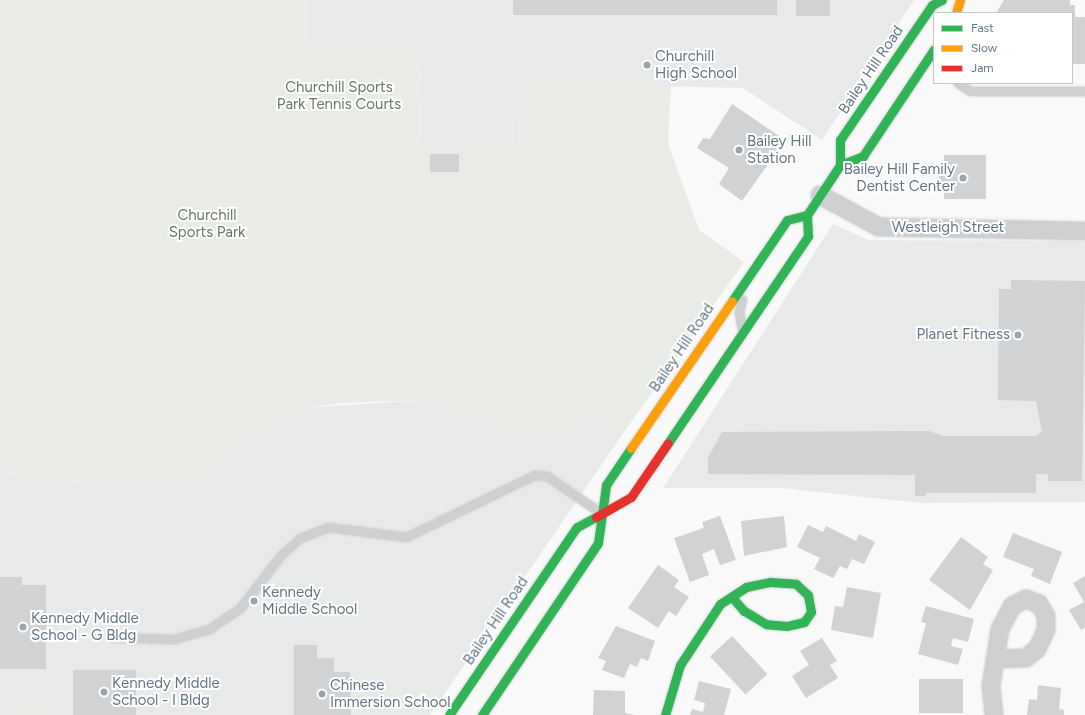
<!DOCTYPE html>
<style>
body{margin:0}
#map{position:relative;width:1085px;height:715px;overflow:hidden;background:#f9f9f9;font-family:Figtree,sans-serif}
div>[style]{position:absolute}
.built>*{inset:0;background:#e8e9e9}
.green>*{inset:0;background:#e8ebe6}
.building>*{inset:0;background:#d0d2d3;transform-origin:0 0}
.roads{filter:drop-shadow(0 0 1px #d5d6d7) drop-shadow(0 0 1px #d5d6d7)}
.lane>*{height:9px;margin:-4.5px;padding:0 4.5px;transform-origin:4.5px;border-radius:4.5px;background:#cecfd0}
.street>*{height:18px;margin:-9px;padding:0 9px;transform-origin:9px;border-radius:9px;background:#cecfd0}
.fast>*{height:9px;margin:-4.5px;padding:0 4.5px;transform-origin:4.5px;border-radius:4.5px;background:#30b455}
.slow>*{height:9px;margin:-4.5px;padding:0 4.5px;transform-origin:4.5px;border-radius:4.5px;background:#ff9f0a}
.jam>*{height:9px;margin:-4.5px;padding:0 4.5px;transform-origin:4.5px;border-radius:4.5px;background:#e5322d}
.dots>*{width:11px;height:11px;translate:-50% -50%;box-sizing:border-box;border:2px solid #fff;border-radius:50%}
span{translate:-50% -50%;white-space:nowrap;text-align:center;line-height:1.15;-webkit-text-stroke:4px #fff;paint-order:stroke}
.poi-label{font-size:15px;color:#657683}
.left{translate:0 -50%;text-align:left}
.right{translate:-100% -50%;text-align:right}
.street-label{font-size:15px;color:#657683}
.park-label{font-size:15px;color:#687a64}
.legend{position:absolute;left:933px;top:12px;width:140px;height:72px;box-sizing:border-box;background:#fff;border:1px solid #c1c8cd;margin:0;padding:5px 7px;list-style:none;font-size:12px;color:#657683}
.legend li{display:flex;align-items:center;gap:8px;height:20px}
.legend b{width:20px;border:1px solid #c1c8cd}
</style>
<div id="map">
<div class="built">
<div style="clip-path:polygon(308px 0,914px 0,822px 140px,743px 88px,520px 83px,518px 149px,421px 147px,422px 47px,308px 44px)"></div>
<div style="clip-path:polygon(833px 224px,868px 240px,1085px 241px,1085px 502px,920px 503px,782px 488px,663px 488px)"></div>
<div style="clip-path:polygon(420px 400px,461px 412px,603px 423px,624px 432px,430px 715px,0 715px,0 471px,128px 487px,165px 487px,193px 480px,283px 415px,305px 408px)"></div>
</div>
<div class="green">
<div style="clip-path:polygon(0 0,308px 0,308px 44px,423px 47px,421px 147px,518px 149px,519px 83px,671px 86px,668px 143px,699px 230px,744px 262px,624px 432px,603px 423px,508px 431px,420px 400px,343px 403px,305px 408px,283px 415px,193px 480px,165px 487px,128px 487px,0 471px)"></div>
<div style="clip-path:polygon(57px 696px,57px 715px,12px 715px,32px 701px)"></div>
</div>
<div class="building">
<div style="left:513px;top:0;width:264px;height:15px"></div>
<div style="left:796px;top:0;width:34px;height:16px"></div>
<div style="clip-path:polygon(1004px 0,1070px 0,1070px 5px,1075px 5px,1075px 17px,1085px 17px,1085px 64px,1072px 64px,1072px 13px,996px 13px)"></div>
<div style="clip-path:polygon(732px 104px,785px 140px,742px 201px,719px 184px,729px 168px,697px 148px,703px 138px,710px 139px)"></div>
<div style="left:430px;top:154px;width:29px;height:18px"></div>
<div style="clip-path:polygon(944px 155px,986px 155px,986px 199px,944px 199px,944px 184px,939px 184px,939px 172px,944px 172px)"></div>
<div style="clip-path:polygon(1011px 280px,1085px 281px,1082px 481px,1048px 481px,1048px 474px,1036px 474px,1036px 493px,926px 493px,926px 496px,915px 496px,915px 475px,708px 474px,708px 458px,722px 432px,929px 431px,944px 436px,1036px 436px,1042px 432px,1036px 401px,998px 400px,999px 289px,1011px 289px)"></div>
<div style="clip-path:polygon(720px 516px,736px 560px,720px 565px,714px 549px,702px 554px,709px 575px,690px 582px,674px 538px,704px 528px,702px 522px)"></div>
<div style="clip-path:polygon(784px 516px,787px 547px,744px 556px,741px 521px)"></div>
<div style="clip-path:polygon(808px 525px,823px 532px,826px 526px,856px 541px,859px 534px,875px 542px,864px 564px,852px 559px,847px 569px,840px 566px,833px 578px,814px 569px,820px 558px,797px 547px)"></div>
<div style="clip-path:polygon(1013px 533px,1062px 552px,1050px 584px,1031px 576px,1034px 569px,1003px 557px)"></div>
<div style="clip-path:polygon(961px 537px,988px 557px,983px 564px,993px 570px,970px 610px,929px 580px)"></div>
<div style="clip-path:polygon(658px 565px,679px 580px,674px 587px,689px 597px,676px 616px,669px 611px,658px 628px,628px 608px)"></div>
<div style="clip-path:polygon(1085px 576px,1085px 627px,1081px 630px,1069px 610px,1084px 602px,1073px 583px)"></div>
<div style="clip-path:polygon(0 577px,22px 577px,22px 585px,46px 585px,46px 669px,0 669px)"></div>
<div style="clip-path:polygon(847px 587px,881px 593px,873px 638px,831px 630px,835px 606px,843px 607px)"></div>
<div style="clip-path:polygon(926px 606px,974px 619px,968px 642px,953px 638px,951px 646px,963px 649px,958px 665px,918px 654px,926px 623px,921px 622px)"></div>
<div style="clip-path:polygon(616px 626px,655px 641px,648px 661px,641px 658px,637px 667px,630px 664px,624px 678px,602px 670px,606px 661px,598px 658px)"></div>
<div style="left:732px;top:636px;width:52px;height:30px;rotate:47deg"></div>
<div style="clip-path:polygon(822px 638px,837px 661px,830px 665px,838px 678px,806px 698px,792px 676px,809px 665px,800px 651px)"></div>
<div style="clip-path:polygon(294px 645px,317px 645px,317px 658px,334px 658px,334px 672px,350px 672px,351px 715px,294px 715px)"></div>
<div style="left:73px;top:670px;width:63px;height:45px"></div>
<div style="left:963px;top:679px;width:34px;height:44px;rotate:90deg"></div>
<div style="clip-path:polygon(699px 681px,731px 689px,724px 715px,690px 715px,692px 709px,703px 712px,705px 703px,694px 700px)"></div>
<div style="clip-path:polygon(1038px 685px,1061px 688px,1059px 709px,1064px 710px,1064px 715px,1027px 715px,1029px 699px,1037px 700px)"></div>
<div style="clip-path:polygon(594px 690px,625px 691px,625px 713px,635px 715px,593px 715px)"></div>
</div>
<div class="roads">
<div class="lane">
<div style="left:958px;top:83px;width:14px;rotate:34deg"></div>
<div style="left:970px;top:91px;width:115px"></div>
<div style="left:742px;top:329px;width:17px;rotate:-100deg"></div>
<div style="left:739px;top:312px;width:13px;rotate:-77deg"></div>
<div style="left:112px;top:637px;width:62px;rotate:1.8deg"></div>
<div style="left:174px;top:639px;width:36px;rotate:-16deg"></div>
<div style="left:209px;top:629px;width:37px;rotate:-34deg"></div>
<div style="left:240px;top:608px;width:67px;rotate:-52.3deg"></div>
<div style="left:281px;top:555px;width:25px;rotate:-42deg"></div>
<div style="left:300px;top:538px;width:30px;rotate:-21deg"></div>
<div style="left:328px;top:527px;width:79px;rotate:7.3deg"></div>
<div style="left:406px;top:537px;width:142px;rotate:-25.8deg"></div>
<div style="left:534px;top:475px;width:13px;rotate:4deg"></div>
<div style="left:547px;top:476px;width:65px;rotate:34.4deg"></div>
</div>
<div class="street">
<div style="left:820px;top:195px;width:67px;rotate:28.5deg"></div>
<div style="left:879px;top:227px;width:206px;rotate:1.1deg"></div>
<div style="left:994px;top:715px;width:29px;rotate:-96deg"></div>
<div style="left:991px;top:686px;width:58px;rotate:-81deg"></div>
<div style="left:1000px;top:629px;width:26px;rotate:-62deg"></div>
<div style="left:1012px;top:606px;width:16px;rotate:-27deg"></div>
<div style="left:1026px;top:599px;width:14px;rotate:21deg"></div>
<div style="left:1039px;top:604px;width:14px;rotate:60deg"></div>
<div style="left:1046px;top:616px;width:14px;rotate:90deg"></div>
<div style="left:1046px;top:630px;width:21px;rotate:115deg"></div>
<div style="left:1037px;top:649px;width:14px;rotate:141deg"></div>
<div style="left:1026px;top:658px;width:31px;rotate:178deg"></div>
</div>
<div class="fast">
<div style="left:840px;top:165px;width:25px;rotate:-21deg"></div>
<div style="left:863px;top:156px;width:128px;rotate:-56.4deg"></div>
<div style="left:732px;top:301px;width:98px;rotate:-55.8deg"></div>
<div style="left:787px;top:220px;width:21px;rotate:-14deg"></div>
<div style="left:668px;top:443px;width:250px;rotate:-55.9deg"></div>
<div style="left:808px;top:236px;width:21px;rotate:-93deg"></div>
<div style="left:807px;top:215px;width:60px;rotate:-56.6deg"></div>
<div style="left:840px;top:165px;width:25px;rotate:-90deg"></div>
<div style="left:840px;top:140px;width:163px;rotate:-55.7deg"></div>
<div style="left:932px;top:5px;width:11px;rotate:-27deg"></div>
<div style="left:449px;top:715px;width:227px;rotate:-55.8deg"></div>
<div style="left:577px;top:527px;width:21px;rotate:-28deg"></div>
<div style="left:482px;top:715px;width:207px;rotate:-56deg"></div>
<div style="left:598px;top:543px;width:59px;rotate:-82.1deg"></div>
<div style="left:606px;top:485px;width:45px;rotate:-56deg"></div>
<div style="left:665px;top:715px;width:52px;rotate:-73.3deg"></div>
<div style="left:680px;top:665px;width:73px;rotate:-56.7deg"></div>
<div style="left:720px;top:604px;width:31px;rotate:-33deg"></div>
<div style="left:746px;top:587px;width:25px;rotate:-12deg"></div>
<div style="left:770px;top:582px;width:26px;rotate:4deg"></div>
<div style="left:796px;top:584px;width:16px;rotate:43deg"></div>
<div style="left:808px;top:595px;width:17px;rotate:80deg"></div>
<div style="left:811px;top:612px;width:12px;rotate:125deg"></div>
<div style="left:804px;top:622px;width:17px;rotate:167deg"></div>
<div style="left:787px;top:626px;width:21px;rotate:-175deg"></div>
<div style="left:766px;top:624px;width:26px;rotate:-149deg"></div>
<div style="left:744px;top:611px;width:18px;rotate:-131deg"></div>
</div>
<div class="slow">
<div style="left:956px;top:13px;width:14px;rotate:-73deg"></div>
<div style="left:631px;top:448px;width:178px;rotate:-55.5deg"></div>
</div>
<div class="jam">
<div style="left:596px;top:517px;width:40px;rotate:-29.7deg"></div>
<div style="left:631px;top:497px;width:65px;rotate:-55.6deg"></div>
</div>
</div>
<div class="dots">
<div style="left:647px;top:65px;background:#99a4ac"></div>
<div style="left:739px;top:150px;background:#99a4ac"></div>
<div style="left:963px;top:178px;background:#99a4ac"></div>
<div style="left:1018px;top:335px;background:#99a4ac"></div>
<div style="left:254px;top:601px;background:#99a4ac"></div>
<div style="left:23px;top:627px;background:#99a4ac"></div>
<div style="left:104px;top:692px;background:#99a4ac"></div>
<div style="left:322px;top:694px;background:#99a4ac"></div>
</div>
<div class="poi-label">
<span class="left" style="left:655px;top:65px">Churchill<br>High School</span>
<span class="left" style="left:747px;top:150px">Bailey Hill<br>Station</span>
<span class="right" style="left:955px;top:178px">Bailey Hill Family<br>Dentist Center</span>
<span class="right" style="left:1010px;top:335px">Planet Fitness</span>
<span class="left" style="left:262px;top:601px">Kennedy<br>Middle School</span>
<span class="left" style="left:31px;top:627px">Kennedy Middle<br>School - G Bldg</span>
<span class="left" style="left:112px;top:692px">Kennedy Middle<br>School - I Bldg</span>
<span class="left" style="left:330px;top:694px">Chinese<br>Immersion School</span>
</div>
<div class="street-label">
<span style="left:871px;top:70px;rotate:-56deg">Bailey Hill Road</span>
<span style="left:948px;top:228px">Westleigh Street</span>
<span style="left:682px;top:348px;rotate:-56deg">Bailey Hill Road</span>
<span style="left:496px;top:621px;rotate:-56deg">Bailey Hill Road</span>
</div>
<div class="park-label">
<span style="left:339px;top:96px">Churchill Sports<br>Park Tennis Courts</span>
<span style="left:207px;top:224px">Churchill<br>Sports Park</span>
</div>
<ul class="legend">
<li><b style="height:5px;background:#30b455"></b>Fast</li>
<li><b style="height:5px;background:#ff9f0a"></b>Slow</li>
<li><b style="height:5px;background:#e5322d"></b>Jam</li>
</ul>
</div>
